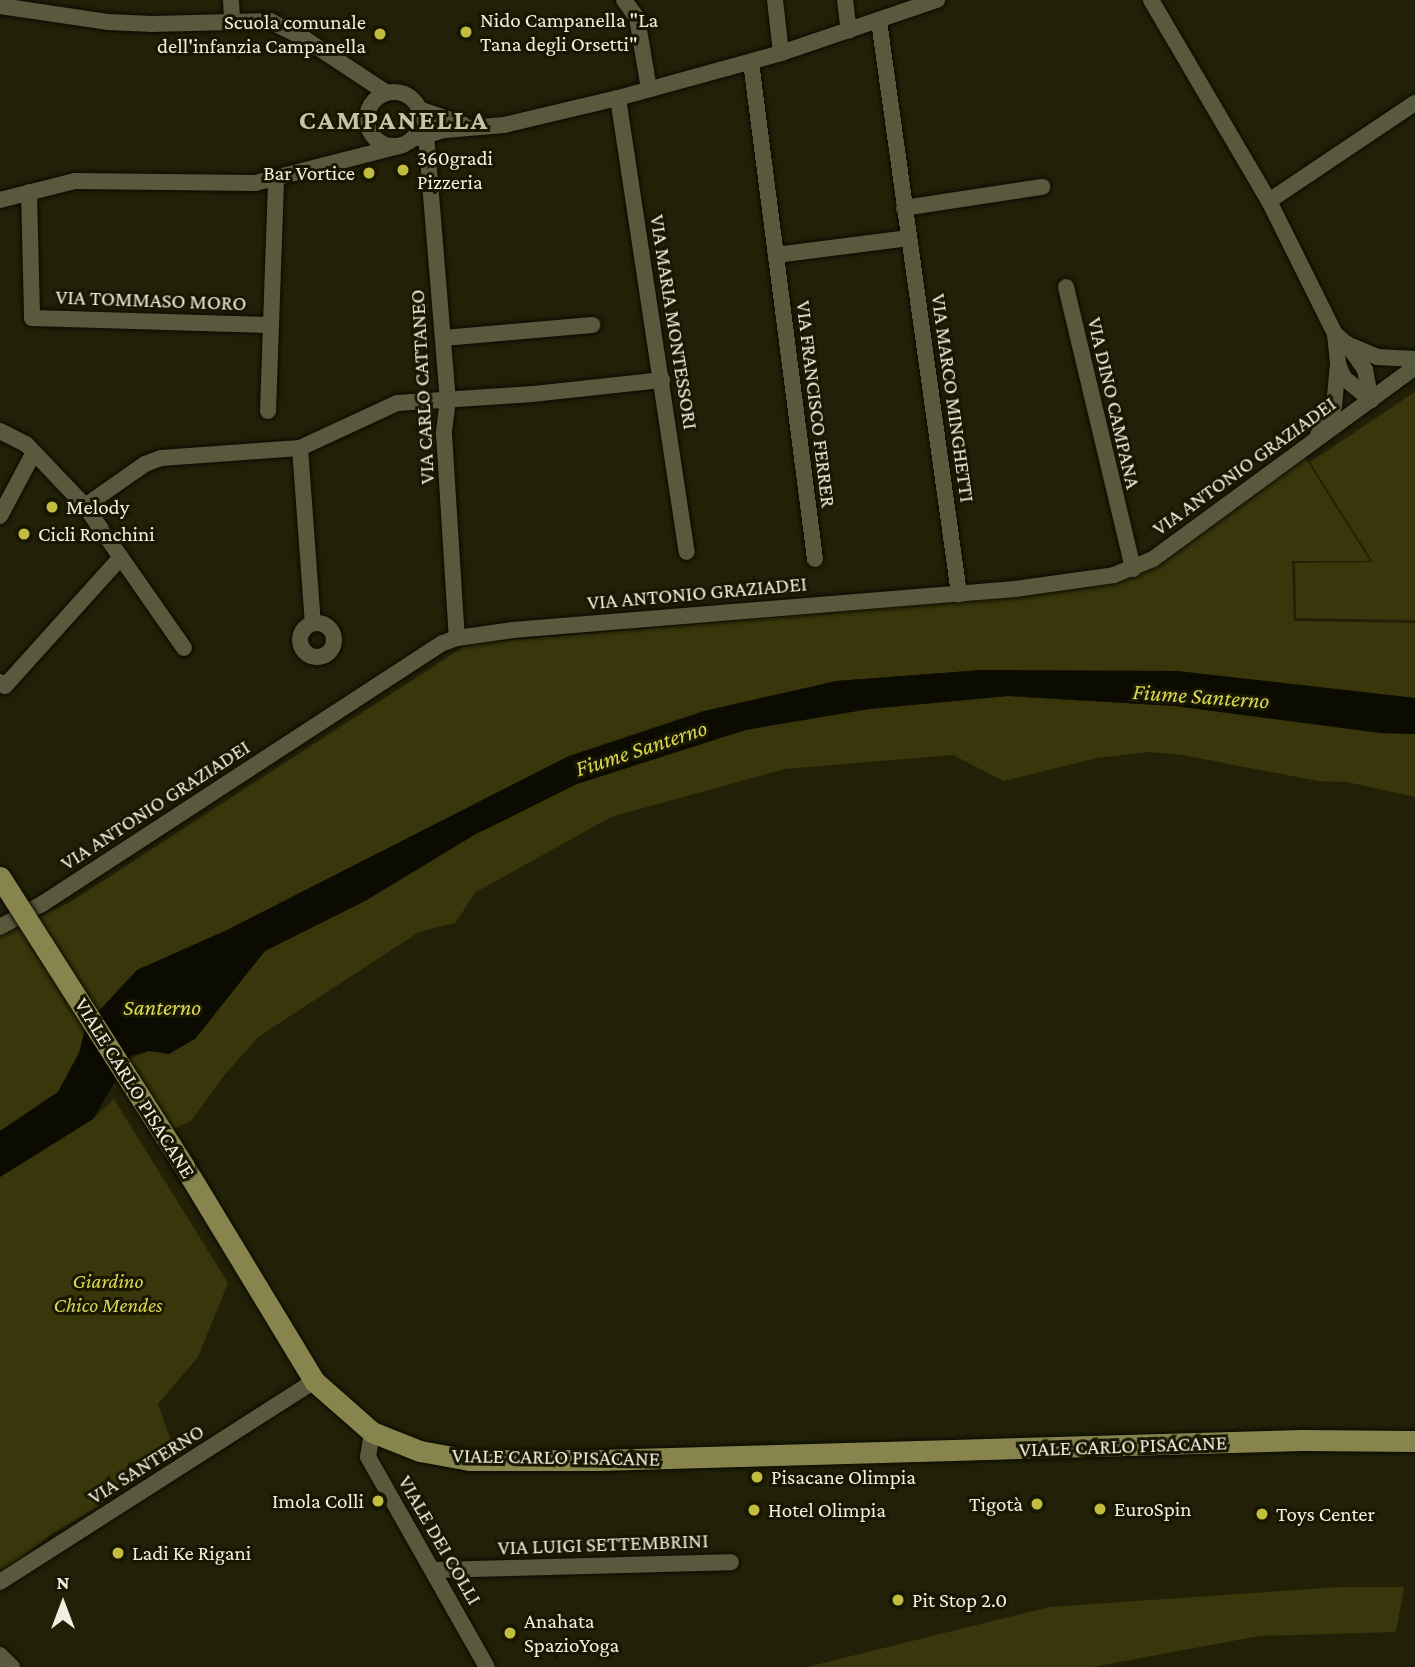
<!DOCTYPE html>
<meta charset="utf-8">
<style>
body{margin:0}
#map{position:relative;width:1415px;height:1667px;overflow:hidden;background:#222108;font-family:"Crimson Pro",serif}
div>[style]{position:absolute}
.green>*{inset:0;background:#38360a}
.water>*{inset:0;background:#0b0b02}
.roads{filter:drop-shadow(0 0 2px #0b0a00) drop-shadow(0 0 2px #0b0a00)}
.minor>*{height:16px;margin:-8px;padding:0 8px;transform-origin:8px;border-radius:8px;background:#59593e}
.minor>.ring{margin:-8px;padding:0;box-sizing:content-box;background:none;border:16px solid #59593e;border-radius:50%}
.major>*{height:21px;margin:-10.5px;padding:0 10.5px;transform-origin:10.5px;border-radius:10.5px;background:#87854d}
.bridges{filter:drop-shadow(0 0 2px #0b0a00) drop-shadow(0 0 2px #0b0a00)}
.major-bridge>*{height:21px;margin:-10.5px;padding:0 10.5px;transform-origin:10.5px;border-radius:10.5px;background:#87854d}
.dots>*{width:19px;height:19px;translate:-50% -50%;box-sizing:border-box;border:4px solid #181701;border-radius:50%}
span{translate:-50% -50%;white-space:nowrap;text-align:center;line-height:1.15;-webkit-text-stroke:6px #181701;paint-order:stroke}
.poi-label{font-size:21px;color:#f0f0e1}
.left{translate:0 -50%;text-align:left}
.right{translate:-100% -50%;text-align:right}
.street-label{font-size:21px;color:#f0f0e1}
.park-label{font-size:21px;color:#dbd651;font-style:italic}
.water-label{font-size:23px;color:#dcd853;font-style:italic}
.district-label{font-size:28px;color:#c5c5a7;font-weight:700;letter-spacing:2px}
.north{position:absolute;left:28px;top:1569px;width:70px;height:70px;-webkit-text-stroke:5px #181701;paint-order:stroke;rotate:0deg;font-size:19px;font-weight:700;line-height:28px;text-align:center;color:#f0f0e1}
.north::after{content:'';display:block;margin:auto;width:24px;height:32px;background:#f0f0e1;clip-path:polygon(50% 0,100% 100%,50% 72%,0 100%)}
</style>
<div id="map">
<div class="green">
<div style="clip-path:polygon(1415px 392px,1415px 620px,1296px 618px,1295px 563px,1373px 562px,1310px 462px)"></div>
<div style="clip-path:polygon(1304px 456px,1370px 561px,1292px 561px,1294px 621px,1415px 623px,1415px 698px,1177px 671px,982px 670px,836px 681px,569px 756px,225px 931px,137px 970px,86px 1025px,79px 1053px,58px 1092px,0 1131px,0 927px,18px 927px,72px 901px,468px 644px,1014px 596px,1126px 580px,1156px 564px)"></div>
<div style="clip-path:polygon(1008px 696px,1175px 706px,1381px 733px,1415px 734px,1415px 797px,1347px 782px,1318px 781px,1182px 755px,1149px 752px,1097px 758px,1004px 781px,953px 755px,785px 769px,611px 817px,476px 892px,455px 923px,419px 932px,258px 1037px,222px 1078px,191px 1121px,169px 1131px,125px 1061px,149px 1051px,169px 1053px,231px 993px,265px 951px,365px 901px,474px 835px,576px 784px,746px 730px,869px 709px)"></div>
<div style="clip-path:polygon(114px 1099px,228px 1283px,198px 1357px,158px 1404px,173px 1446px,99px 1506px,53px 1533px,0 1574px,0 1177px,93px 1119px)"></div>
<div style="clip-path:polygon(1341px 1587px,1404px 1587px,1396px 1632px,1259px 1636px,1093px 1667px,807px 1667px,1049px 1607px)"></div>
</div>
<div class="water">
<div style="clip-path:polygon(982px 670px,1177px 671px,1415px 698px,1415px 734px,1381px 733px,1175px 706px,1008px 696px,869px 709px,745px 730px,577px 784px,474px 835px,365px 901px,265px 951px,195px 1039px,169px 1054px,149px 1051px,130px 1056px,93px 1119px,0 1177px,0 1131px,58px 1092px,79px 1053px,86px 1025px,137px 970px,225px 931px,569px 756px,704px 711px,836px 681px)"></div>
</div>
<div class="roads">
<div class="minor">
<div style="left:231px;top:0;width:20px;rotate:87deg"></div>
<div style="left:624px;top:0;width:22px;rotate:54deg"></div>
<div style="left:637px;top:18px;width:72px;rotate:80.4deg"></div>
<div style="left:775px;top:0;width:53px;rotate:83.5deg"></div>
<div style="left:845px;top:0;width:31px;rotate:83deg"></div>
<div style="left:1151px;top:0;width:233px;rotate:59.6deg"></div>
<div style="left:1269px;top:201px;width:148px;rotate:63.6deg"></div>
<div style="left:1335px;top:334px;width:30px;rotate:84deg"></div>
<div style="left:1338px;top:364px;width:42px;rotate:95.4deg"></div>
<div style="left:1334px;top:406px;width:33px;rotate:119deg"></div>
<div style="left:0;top:6px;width:110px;rotate:8.4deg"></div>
<div style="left:109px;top:22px;width:43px;rotate:2.7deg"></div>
<div style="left:152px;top:24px;width:118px;rotate:-1.5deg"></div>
<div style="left:270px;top:21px;width:39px;rotate:27deg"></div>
<div style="left:305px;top:39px;width:98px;rotate:33.4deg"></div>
<div style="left:879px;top:21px;width:579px;rotate:82.05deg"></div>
<div style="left:751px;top:62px;width:501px;rotate:82.66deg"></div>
<div class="ring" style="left:367px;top:92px;width:38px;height:38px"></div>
<div style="left:618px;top:98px;width:459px;rotate:81.4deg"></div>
<div style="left:419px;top:109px;width:46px;rotate:18.8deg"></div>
<div style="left:426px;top:134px;width:266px;rotate:85.3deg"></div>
<div style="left:448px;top:399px;width:35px;rotate:97deg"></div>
<div style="left:444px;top:434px;width:204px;rotate:86.4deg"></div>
<div style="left:413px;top:139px;width:33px;rotate:-16deg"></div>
<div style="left:445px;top:130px;width:59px;rotate:-4.8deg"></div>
<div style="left:504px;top:125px;width:117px;rotate:-13.3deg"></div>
<div style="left:618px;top:98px;width:169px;rotate:-15.4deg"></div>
<div style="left:781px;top:53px;width:165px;rotate:-18.8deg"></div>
<div style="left:29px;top:192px;width:126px;rotate:88.6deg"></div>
<div style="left:32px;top:318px;width:237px;rotate:1.7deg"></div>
<div style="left:0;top:200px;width:77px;rotate:-14.2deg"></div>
<div style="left:75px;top:181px;width:180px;rotate:0.6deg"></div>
<div style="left:255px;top:183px;width:153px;rotate:-14.4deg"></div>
<div style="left:1269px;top:201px;width:176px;rotate:-33.9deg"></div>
<div style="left:904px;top:208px;width:140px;rotate:-8.7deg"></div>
<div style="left:776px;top:255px;width:134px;rotate:-7.3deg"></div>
<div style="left:1066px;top:287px;width:290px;rotate:76.6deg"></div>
<div style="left:1335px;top:334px;width:16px;rotate:40deg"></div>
<div style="left:1347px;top:344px;width:32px;rotate:55deg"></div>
<div style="left:1365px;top:370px;width:31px;rotate:79deg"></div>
<div style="left:443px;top:338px;width:150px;rotate:-5deg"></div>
<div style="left:1347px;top:344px;width:33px;rotate:23deg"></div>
<div style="left:1377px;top:357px;width:38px;rotate:3deg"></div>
<div style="left:1338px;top:364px;width:15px;rotate:67deg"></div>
<div style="left:1344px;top:378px;width:35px;rotate:39deg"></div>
<div style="left:268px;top:411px;width:231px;rotate:-88deg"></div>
<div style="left:0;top:431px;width:29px;rotate:27deg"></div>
<div style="left:26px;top:444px;width:86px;rotate:46.4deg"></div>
<div style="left:85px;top:506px;width:173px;rotate:55.1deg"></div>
<div style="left:300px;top:448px;width:175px;rotate:85.8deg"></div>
<div style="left:85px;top:506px;width:73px;rotate:-35deg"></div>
<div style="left:145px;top:464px;width:17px;rotate:-21deg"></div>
<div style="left:161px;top:458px;width:139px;rotate:-4.1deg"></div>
<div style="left:300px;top:448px;width:107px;rotate:-24.9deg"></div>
<div style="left:397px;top:403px;width:136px;rotate:-3.8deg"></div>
<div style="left:533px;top:394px;width:130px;rotate:-6.2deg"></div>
<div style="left:0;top:516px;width:72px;rotate:-62deg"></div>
<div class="ring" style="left:300px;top:623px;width:18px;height:18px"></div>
<div style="left:0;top:682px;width:6px;rotate:39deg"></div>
<div style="left:5px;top:686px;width:173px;rotate:-48deg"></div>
<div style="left:0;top:927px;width:48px;rotate:-28.7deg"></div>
<div style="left:42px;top:904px;width:478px;rotate:-33.1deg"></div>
<div style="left:443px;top:643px;width:15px;rotate:-20deg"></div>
<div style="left:457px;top:638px;width:57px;rotate:-8.1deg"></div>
<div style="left:513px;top:630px;width:504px;rotate:-4.67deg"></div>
<div style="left:1015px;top:589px;width:100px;rotate:-8deg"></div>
<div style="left:1114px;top:575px;width:42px;rotate:-22.3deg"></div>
<div style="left:1153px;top:559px;width:325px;rotate:-36.2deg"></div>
<div style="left:372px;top:1432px;width:25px;rotate:99deg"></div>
<div style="left:368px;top:1457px;width:241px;rotate:60.5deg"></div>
<div style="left:433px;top:1570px;width:298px;rotate:-1.5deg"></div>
<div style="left:0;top:1582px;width:373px;rotate:-32.6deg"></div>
<div style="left:0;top:1655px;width:17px;rotate:45deg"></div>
</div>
<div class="major">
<div style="left:184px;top:1166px;width:251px;rotate:58.8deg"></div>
<div style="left:314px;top:1381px;width:77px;rotate:41.3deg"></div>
<div style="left:372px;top:1432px;width:52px;rotate:21.6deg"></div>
<div style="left:420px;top:1451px;width:50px;rotate:10.4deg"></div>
<div style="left:469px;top:1460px;width:130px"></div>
<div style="left:599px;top:1460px;width:703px;rotate:-1.63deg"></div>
<div style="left:1302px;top:1440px;width:113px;rotate:0.5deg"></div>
</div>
</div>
<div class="bridges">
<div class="major-bridge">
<div style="left:0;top:877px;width:343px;rotate:57.5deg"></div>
</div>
</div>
<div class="dots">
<div style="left:466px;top:32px;background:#c2bd3f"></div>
<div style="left:380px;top:34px;background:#c2bd3f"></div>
<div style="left:403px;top:170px;background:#c2bd3f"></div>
<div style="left:369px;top:173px;background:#c2bd3f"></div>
<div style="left:52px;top:507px;background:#c2bd3f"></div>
<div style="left:24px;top:534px;background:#c2bd3f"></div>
<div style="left:757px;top:1477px;background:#c2bd3f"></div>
<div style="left:378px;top:1501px;background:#c2bd3f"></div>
<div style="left:1037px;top:1504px;background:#c2bd3f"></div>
<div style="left:1100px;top:1509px;background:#c2bd3f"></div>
<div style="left:754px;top:1510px;background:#c2bd3f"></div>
<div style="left:1262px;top:1514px;background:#c2bd3f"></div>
<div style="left:118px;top:1553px;background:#c2bd3f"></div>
<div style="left:898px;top:1600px;background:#c2bd3f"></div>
<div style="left:510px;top:1633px;background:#c2bd3f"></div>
</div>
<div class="poi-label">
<span class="left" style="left:480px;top:32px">Nido Campanella "La<br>Tana degli Orsetti"</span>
<span class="right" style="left:366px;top:34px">Scuola comunale<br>dell'infanzia Campanella</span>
<span class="left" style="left:417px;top:170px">360gradi<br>Pizzeria</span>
<span class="right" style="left:355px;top:173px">Bar Vortice</span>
<span class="left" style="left:66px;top:507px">Melody</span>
<span class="left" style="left:38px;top:534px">Cicli Ronchini</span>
<span class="left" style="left:771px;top:1477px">Pisacane Olimpia</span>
<span class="right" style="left:364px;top:1501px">Imola Colli</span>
<span class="right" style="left:1023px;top:1504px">Tigotà</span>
<span class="left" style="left:1114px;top:1509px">EuroSpin</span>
<span class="left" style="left:768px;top:1510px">Hotel Olimpia</span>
<span class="left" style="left:1276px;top:1514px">Toys Center</span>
<span class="left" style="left:132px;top:1553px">Ladi Ke Rigani</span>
<span class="left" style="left:912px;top:1600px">Pit Stop 2.0</span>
<span class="left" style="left:524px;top:1633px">Anahata<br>SpazioYoga</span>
</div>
<div class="street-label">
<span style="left:151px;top:300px;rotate:2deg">VIA TOMMASO MORO</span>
<span style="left:674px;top:322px;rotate:81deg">VIA MARIA MONTESSORI</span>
<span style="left:422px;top:387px;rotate:-93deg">VIA CARLO CATTANEO</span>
<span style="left:953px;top:398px;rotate:82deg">VIA MARCO MINGHETTI</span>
<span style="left:1114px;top:403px;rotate:77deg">VIA DINO CAMPANA</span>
<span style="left:816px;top:404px;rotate:83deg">VIA FRANCISCO FERRER</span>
<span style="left:1244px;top:466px;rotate:-36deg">VIA ANTONIO GRAZIADEI</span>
<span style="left:697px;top:593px;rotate:-5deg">VIA ANTONIO GRAZIADEI</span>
<span style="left:155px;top:805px;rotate:-33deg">VIA ANTONIO GRAZIADEI</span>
<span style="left:135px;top:1088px;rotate:58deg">VIALE CARLO PISACANE</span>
<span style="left:1123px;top:1446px;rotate:-2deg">VIALE CARLO PISACANE</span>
<span style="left:556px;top:1457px;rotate:1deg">VIALE CARLO PISACANE</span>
<span style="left:146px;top:1464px;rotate:-32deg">VIA SANTERNO</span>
<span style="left:440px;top:1540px;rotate:60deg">VIALE DEI COLLI</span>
<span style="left:603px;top:1544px;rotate:-2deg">VIA LUIGI SETTEMBRINI</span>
</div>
<div class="park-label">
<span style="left:108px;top:1293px">Giardino<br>Chico Mendes</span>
</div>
<div class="water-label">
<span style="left:1201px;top:696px;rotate:4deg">Fiume Santerno</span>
<span style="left:641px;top:748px;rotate:-18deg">Fiume Santerno</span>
<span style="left:162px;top:1007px">Santerno</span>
</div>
<div class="district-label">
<span style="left:394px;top:120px">CAMPANELLA</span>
</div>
<div class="north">N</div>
</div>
